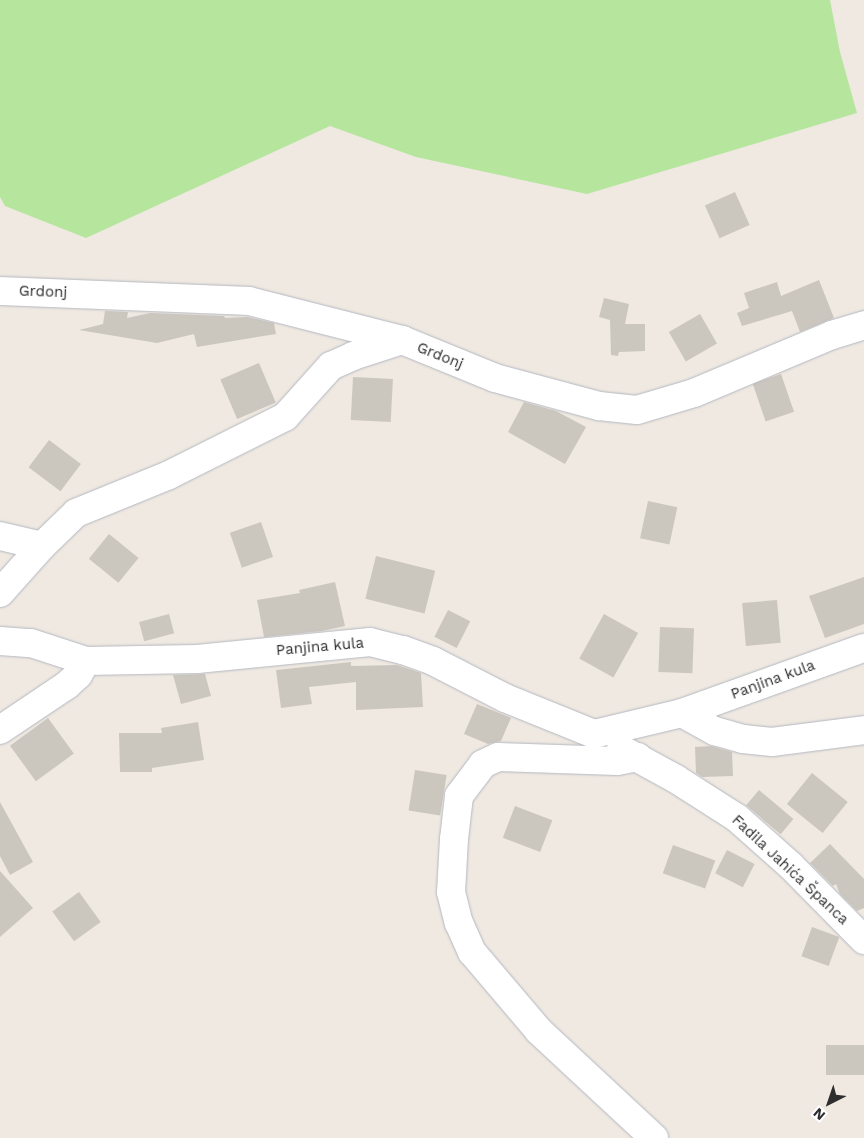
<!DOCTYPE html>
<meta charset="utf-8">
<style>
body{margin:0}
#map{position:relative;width:864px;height:1138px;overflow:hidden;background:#efe9e1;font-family:"Work Sans",sans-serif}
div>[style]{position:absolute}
.green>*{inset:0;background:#b6e59e}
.building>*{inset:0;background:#cbc7bf;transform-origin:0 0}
.roads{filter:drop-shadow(0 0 1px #b4b7c1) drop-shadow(0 0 1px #b4b7c1)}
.minor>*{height:28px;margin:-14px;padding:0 14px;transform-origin:14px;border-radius:14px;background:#fff}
span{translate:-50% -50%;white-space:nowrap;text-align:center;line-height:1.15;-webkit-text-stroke:4px #fff;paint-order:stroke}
.street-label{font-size:15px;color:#2e2e2e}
.north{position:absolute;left:804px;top:1078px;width:50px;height:50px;-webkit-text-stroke:4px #fff;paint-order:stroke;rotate:221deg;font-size:14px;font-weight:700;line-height:20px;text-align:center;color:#2e2e2e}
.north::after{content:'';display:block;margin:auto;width:18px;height:22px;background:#2e2e2e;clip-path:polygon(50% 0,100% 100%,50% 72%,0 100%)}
</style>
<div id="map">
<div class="green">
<div style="clip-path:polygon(0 0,830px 0,840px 52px,857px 113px,587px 194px,416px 157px,330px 126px,86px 238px,5px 206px,0 197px)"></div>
</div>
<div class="building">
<div style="left:735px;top:192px;width:36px;height:33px;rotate:66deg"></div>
<div style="clip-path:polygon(819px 280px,834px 318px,800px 332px,792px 311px,742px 326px,737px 313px,749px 308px,744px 293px,777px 282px,781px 296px)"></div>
<div style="clip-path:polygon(604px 298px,629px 304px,625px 324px,645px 324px,645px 351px,619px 352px,618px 356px,611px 355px,610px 320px,599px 317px)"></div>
<div style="clip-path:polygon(105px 311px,128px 312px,127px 318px,150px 313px,224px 316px,225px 318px,247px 317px,274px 323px,276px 334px,197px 347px,194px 334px,157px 343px,79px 330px,103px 324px)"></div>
<div style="left:700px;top:314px;width:34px;height:36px;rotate:60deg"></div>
<div style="left:259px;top:363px;width:43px;height:42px;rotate:67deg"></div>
<div style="left:781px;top:374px;width:40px;height:30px;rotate:71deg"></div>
<div style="left:353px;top:377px;width:40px;height:43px;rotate:3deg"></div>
<div style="clip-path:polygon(524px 402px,556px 411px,586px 427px,565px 464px,508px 432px)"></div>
<div style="left:49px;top:440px;width:40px;height:34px;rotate:37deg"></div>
<div style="left:648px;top:501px;width:30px;height:38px;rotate:12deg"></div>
<div style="left:261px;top:522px;width:37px;height:33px;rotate:71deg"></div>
<div style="left:109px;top:534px;width:38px;height:32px;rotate:39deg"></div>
<div style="left:376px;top:556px;width:61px;height:44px;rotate:14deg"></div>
<div style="clip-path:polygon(864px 577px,864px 624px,825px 638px,809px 596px)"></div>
<div style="clip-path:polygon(335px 582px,345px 626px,322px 631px,264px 637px,257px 600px,300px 593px,299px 590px)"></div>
<div style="left:777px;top:600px;width:43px;height:35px;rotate:85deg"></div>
<div style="left:448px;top:610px;width:25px;height:30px;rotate:27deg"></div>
<div style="left:169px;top:614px;width:20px;height:31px;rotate:75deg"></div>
<div style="left:604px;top:614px;width:39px;height:51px;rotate:29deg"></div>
<div style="left:660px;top:627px;width:34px;height:45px;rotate:2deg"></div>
<div style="clip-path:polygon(351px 662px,351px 666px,397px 665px,421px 673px,423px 707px,356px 710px,356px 682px,309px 687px,312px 704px,281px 708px,276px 670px)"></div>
<div style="clip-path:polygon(205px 674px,211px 696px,181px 704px,173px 675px)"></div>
<div style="clip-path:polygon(477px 704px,511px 718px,501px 741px,488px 744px,464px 734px)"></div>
<div style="left:48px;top:718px;width:44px;height:47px;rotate:54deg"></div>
<div style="clip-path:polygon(198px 722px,204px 760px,152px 768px,152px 772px,120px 772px,119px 733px,162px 733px,161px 728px)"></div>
<div style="clip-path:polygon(711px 746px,732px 752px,733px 776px,702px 777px,696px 773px,695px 747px)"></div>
<div style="left:415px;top:770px;width:32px;height:41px;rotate:9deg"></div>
<div style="left:812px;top:773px;width:46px;height:40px;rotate:39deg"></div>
<div style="left:759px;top:790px;width:45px;height:20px;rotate:40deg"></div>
<div style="clip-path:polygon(0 802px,33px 862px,10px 875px,0 856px)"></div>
<div style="left:515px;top:806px;width:40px;height:34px;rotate:21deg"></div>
<div style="clip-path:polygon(830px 844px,864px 879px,864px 908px,857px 911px,840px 894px,836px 884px,833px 886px,810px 863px)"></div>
<div style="left:673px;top:845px;width:45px;height:30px;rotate:20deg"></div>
<div style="left:727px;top:850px;width:31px;height:26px;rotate:27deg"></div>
<div style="clip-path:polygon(0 871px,33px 908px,0 937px)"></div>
<div style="left:79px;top:892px;width:37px;height:33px;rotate:54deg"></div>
<div style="left:812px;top:927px;width:29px;height:31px;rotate:20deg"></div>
<div style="left:826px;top:1045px;width:38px;height:30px"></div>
</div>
<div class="roads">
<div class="minor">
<div style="left:0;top:291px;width:249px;rotate:2.3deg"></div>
<div style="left:249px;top:301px;width:158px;rotate:14.3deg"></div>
<div style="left:402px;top:340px;width:100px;rotate:22.2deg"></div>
<div style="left:495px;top:378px;width:108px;rotate:15.1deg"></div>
<div style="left:599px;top:406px;width:38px;rotate:6deg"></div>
<div style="left:637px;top:410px;width:59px;rotate:-16.6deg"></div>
<div style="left:694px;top:393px;width:150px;rotate:-22.8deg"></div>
<div style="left:832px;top:335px;width:34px;rotate:-17deg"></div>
<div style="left:0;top:536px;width:43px;rotate:13.4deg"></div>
<div style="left:0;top:593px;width:63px;rotate:-48.2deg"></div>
<div style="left:42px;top:546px;width:47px;rotate:-44.1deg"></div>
<div style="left:76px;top:513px;width:100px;rotate:-22.2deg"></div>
<div style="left:169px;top:475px;width:130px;rotate:-26.6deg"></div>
<div style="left:285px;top:417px;width:69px;rotate:-48deg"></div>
<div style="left:331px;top:366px;width:24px;rotate:-24deg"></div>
<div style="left:353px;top:356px;width:52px;rotate:-18.1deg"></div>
<div style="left:0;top:641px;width:31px;rotate:4deg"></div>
<div style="left:31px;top:643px;width:58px;rotate:18.1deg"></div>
<div style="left:86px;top:661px;width:111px;rotate:-1deg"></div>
<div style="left:197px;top:659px;width:174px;rotate:-5.6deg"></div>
<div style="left:370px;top:642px;width:34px;rotate:14deg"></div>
<div style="left:403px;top:650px;width:32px;rotate:20deg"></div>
<div style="left:433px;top:661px;width:81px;rotate:27.2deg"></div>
<div style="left:505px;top:698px;width:96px;rotate:22deg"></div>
<div style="left:594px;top:734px;width:90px;rotate:-13.4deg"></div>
<div style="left:682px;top:713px;width:193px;rotate:-19.7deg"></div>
<div style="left:682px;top:713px;width:38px;rotate:29deg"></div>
<div style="left:715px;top:731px;width:29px;rotate:16deg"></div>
<div style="left:743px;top:739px;width:29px;rotate:6deg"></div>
<div style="left:772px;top:742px;width:93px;rotate:-7.4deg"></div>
<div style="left:0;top:730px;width:81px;rotate:-33.9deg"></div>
<div style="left:67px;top:685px;width:15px;rotate:-42deg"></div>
<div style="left:78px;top:675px;width:16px;rotate:-60deg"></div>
<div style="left:621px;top:749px;width:63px;rotate:28.6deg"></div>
<div style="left:676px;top:779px;width:72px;rotate:32.6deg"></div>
<div style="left:737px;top:818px;width:72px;rotate:41.6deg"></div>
<div style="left:791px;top:866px;width:104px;rotate:45.4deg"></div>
<div style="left:638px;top:757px;width:21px;rotate:169deg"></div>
<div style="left:617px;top:761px;width:119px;rotate:-178.1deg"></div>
<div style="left:498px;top:757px;width:17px;rotate:155deg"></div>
<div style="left:483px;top:764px;width:40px;rotate:127deg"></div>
<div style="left:459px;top:796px;width:43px;rotate:96.6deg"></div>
<div style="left:454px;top:839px;width:53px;rotate:93.2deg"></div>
<div style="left:451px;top:892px;width:32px;rotate:76deg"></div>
<div style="left:459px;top:923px;width:32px;rotate:66deg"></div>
<div style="left:472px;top:952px;width:104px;rotate:49.7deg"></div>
<div style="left:539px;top:1031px;width:157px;rotate:42.9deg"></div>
</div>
</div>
<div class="street-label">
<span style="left:43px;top:292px;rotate:2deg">Grdonj</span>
<span style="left:440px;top:356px;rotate:22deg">Grdonj</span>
<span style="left:320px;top:647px;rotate:-5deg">Panjina kula</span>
<span style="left:773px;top:680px;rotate:-20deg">Panjina kula</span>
<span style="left:790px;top:870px;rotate:43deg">Fadila Jahića Španca</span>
</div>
<div class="north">N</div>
</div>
